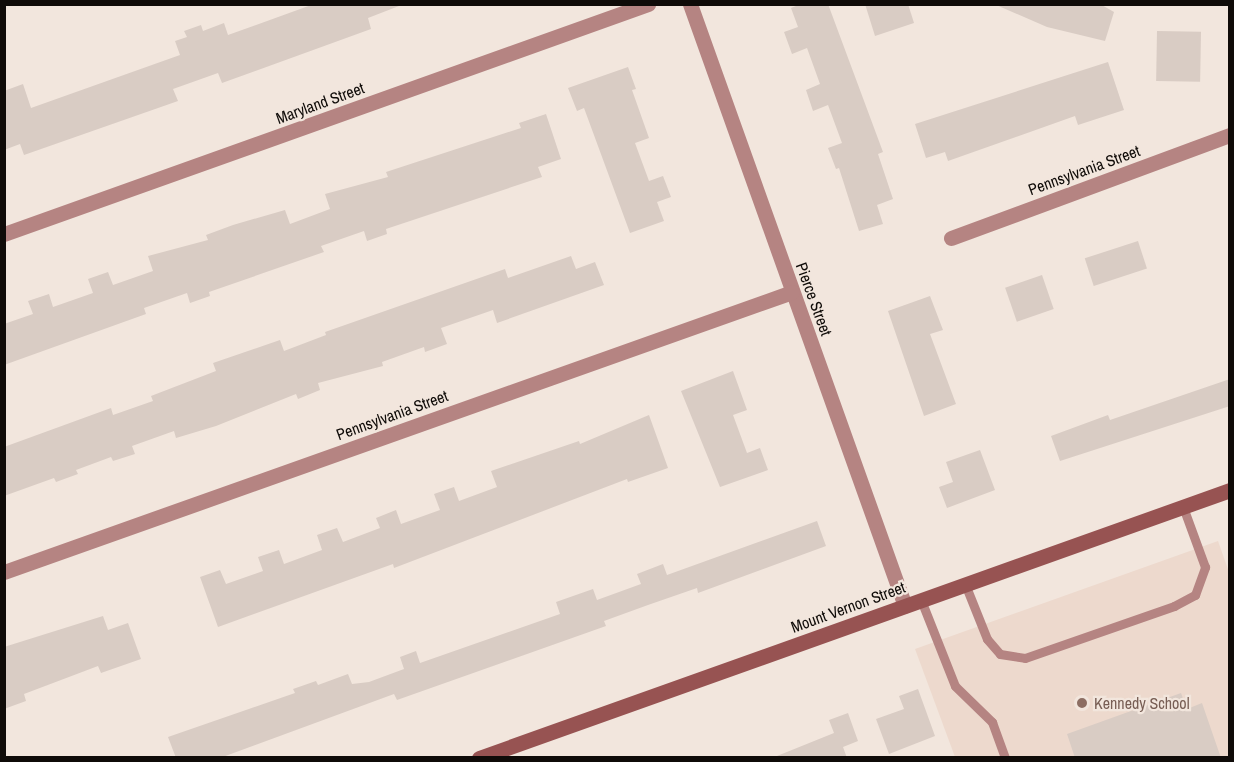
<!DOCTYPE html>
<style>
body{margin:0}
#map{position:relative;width:1234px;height:762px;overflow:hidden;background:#f2e6dd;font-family:"Archivo Narrow",sans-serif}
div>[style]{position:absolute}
.built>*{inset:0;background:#edd9cd}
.building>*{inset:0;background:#d9ccc4;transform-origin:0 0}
.lane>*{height:9px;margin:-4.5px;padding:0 4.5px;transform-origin:4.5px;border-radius:4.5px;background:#b58482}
.street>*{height:15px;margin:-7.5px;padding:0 7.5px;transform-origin:7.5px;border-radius:7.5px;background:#b58482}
.secondary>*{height:15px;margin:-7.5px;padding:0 7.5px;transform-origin:7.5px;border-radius:7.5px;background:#975352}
.dots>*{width:16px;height:16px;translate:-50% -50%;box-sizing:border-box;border:3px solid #f2e6dd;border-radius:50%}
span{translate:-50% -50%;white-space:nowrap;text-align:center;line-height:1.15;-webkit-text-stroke:4.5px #f2e6dd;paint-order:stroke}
.street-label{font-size:16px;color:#0f0b08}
.education-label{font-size:16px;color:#785e54}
.left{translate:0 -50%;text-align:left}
.frame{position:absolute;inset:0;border:6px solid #0f0b08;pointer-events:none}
</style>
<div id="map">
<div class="built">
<div style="clip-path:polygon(1218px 541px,1230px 575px,1229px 757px,955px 757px,915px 649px)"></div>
</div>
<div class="building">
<div style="clip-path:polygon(314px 4px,399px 6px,368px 18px,371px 29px,222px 83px,218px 73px,173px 89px,178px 101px,24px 155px,20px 144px,4px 150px,4px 91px,23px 84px,31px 108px,180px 55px,175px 41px,187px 37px,184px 31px,201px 25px,203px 31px,224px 23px,228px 35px)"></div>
<div style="clip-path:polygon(801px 4px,828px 4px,883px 152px,878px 154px,893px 199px,877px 205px,883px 224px,859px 231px,839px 168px,836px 169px,828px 148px,842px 143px,828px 105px,813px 111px,806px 90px,820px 84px,807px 48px,792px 54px,784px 32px,798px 27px,791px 8px)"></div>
<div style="clip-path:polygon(865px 4px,908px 4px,914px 23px,875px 36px)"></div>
<div style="clip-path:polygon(994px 4px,1100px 4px,1114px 12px,1105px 41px,1047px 27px)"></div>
<div style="left:1157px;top:31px;width:44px;height:50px;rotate:1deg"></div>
<div style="clip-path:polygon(1108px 62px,1124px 110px,1078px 125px,1075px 116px,948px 161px,945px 152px,926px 158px,915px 124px)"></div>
<div style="clip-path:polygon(628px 67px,636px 89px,632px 90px,649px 138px,635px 143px,649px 181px,663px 176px,671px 197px,657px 202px,664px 221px,630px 233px,584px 108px,577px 111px,568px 88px)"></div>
<div style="clip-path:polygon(546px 114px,561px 159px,538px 167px,542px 177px,386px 229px,387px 234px,367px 241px,364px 231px,321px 246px,324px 252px,209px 292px,210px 296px,190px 303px,187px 293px,144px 308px,146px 314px,4px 365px,4px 324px,33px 314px,28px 301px,49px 294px,53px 307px,93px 293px,88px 279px,108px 272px,113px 285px,153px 271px,148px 256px,208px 240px,206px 235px,233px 225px,285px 210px,290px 224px,330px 209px,325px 194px,388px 177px,386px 172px,521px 128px,519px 123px)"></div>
<div style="left:1138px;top:241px;width:29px;height:56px;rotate:72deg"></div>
<div style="clip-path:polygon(571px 256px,576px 269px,595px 262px,604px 285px,497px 323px,493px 310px,441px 328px,447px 344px,425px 352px,424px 347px,382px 362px,383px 366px,318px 383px,320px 390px,298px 399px,296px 394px,216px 426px,176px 438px,174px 431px,132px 446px,135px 454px,113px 461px,111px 457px,76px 470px,78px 474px,56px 482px,54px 478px,4px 496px,4px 447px,111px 408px,113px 415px,153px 401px,151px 396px,216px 371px,213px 363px,280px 340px,284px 351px,326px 335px,325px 332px,505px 269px,508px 278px)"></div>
<div style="left:1042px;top:275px;width:36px;height:39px;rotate:71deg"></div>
<div style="clip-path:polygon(930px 296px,943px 330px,930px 334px,956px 404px,924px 416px,888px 311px)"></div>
<div style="clip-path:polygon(733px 371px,747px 410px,733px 415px,747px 453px,760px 448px,768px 470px,720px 487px,681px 391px)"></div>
<div style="clip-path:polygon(1230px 379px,1230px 406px,1060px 461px,1051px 436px,1108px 415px,1110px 420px)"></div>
<div style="clip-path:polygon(649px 415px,668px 468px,628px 482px,627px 479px,394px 568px,393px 564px,218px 627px,200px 577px,220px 570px,226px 584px,263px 571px,258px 557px,279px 550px,284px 564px,322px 550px,317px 535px,337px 528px,343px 542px,380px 528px,376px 518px,396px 510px,401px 524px,440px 510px,434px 494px,454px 487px,459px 501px,497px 487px,491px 471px,579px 441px,580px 444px)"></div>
<div style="clip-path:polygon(980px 450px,995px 490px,947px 508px,939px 487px,953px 482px,946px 462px)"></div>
<div style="clip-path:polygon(817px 521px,826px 546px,698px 593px,697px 588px,648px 605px,604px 621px,606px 626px,397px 700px,394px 694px,220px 758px,176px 758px,168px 737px,295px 693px,293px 689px,316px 681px,318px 685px,348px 674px,352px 684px,369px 682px,404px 669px,400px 657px,416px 651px,420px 663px,560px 614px,556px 602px,593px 589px,597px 600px,641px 584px,637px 574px,663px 564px,667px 575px)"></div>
<div style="clip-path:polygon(103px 616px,108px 630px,128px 623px,141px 659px,101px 673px,98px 666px,24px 694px,26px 701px,4px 709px,4px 647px)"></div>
<div style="clip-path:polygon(918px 689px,935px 736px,889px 754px,876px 719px,904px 709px,899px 696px)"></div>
<div style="clip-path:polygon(1181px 693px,1187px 709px,1202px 703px,1221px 758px,1075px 758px,1067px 734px)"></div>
<div style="clip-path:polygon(848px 713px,858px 741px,843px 747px,847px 758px,772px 758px,834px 733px,829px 720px)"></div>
</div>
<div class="lane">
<div style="left:965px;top:584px;width:59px;rotate:68.2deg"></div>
<div style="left:987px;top:639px;width:20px;rotate:49deg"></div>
<div style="left:1000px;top:654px;width:25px;rotate:9deg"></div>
<div style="left:1025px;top:658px;width:158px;rotate:-19.2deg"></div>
<div style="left:1174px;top:606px;width:24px;rotate:-28deg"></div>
<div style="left:1195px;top:595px;width:30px;rotate:-70deg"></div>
<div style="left:1205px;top:567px;width:64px;rotate:-110.1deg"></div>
<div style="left:921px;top:600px;width:92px;rotate:68.4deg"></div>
<div style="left:955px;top:686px;width:52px;rotate:44.2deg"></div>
<div style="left:992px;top:722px;width:38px;rotate:70deg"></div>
</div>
<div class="street">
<div style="left:690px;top:4px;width:639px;rotate:70.35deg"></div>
<div style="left:4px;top:234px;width:684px;rotate:-19.65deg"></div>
<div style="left:951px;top:238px;width:297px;rotate:-20.3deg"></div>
<div style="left:4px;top:572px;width:836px;rotate:-19.56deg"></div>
</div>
<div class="secondary">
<div style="left:479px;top:758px;width:797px;rotate:-19.64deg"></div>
</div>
<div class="dots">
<div style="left:1082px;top:703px;background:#8d6e63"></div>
</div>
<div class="street-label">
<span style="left:320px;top:103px;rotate:-20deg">Maryland Street</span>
<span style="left:1084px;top:170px;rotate:-20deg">Pennsylvania Street</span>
<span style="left:814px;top:299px;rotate:70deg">Pierce Street</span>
<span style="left:392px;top:415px;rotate:-20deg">Pennsylvania Street</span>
<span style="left:848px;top:607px;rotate:-20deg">Mount Vernon Street</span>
</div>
<div class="education-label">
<span class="left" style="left:1094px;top:703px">Kennedy School</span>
</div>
<div class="frame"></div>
</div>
